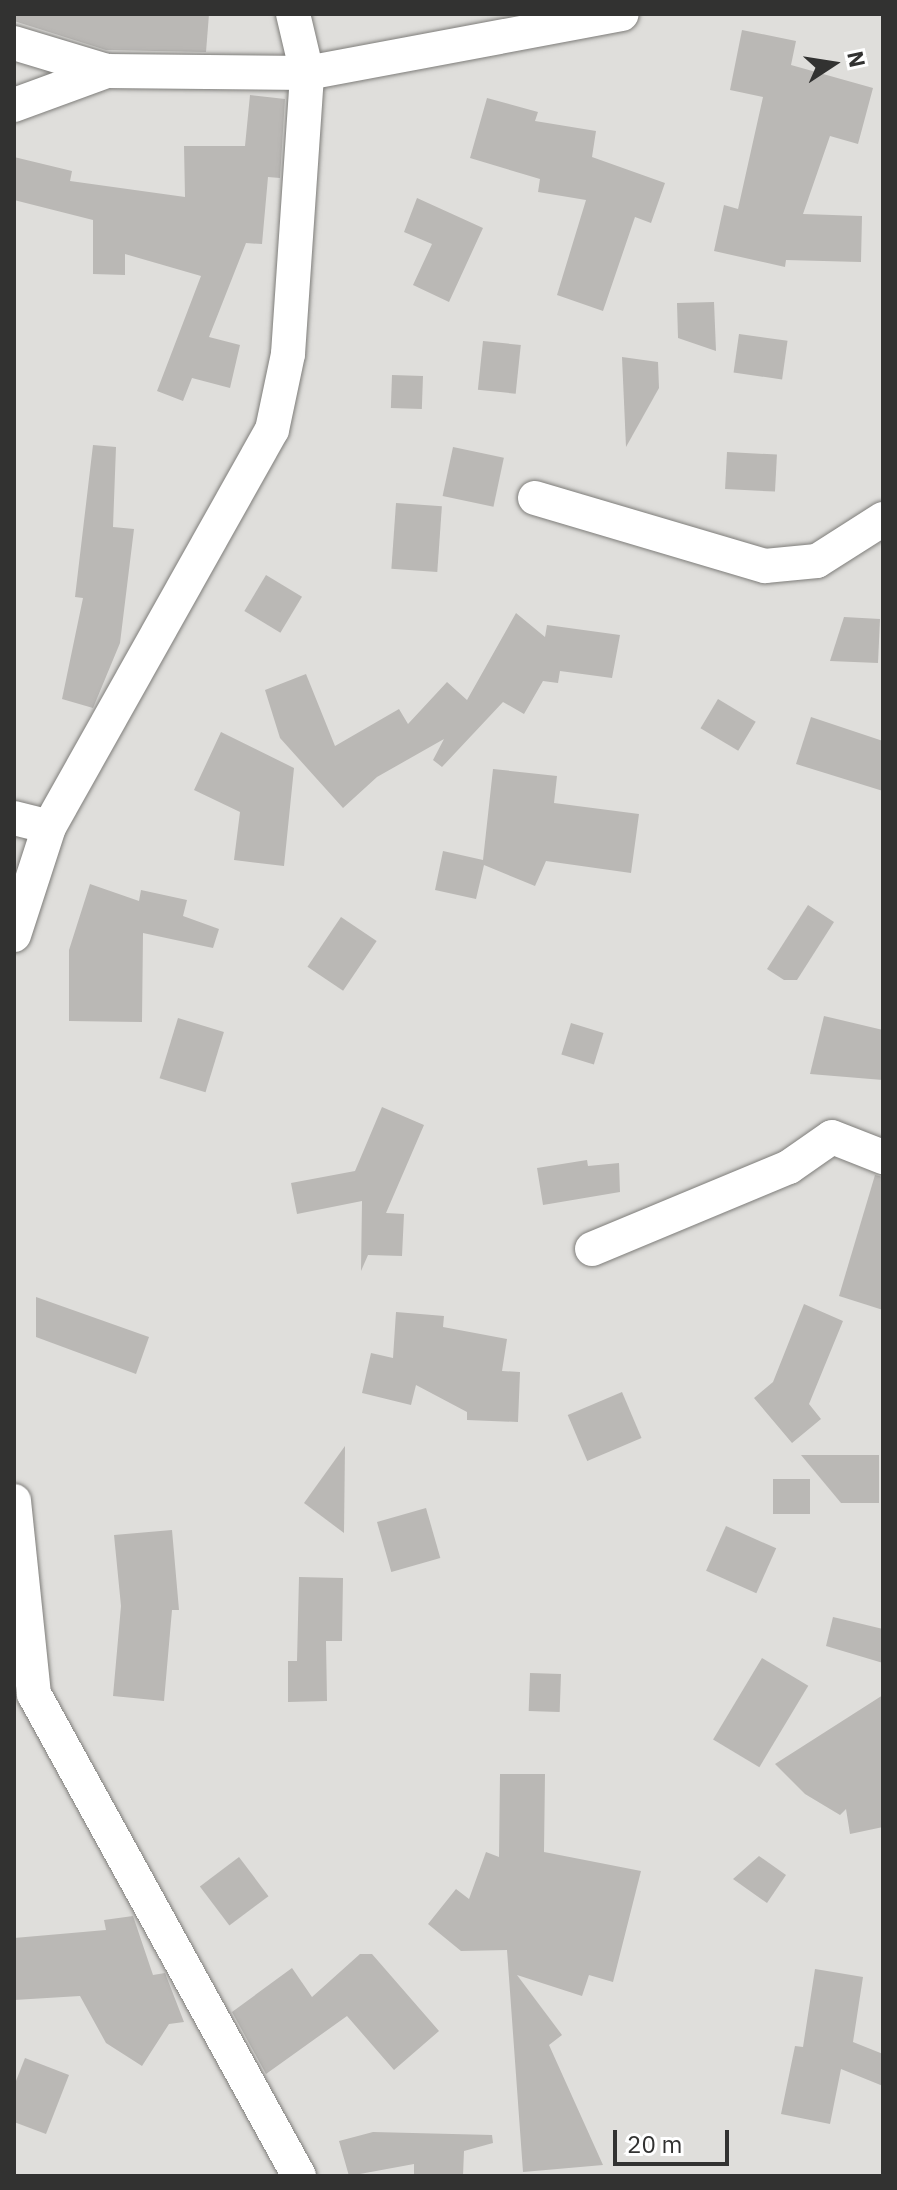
<!DOCTYPE html>
<style>
body{margin:0}
#map{position:relative;width:897px;height:2190px;overflow:hidden;background:#dfdedb;font-family:"IBM Plex Sans",sans-serif}
div>[style]{position:absolute}
.building>*{inset:0;background:#bab8b5;transform-origin:0 0}
.roads{filter:drop-shadow(0 0 2px #7e7d7a) drop-shadow(0 0 2px #7e7d7a)}
.street>*{height:34px;margin:-17px;padding:0 17px;transform-origin:17px;border-radius:17px;background:#fff}
span{translate:-50% -50%;white-space:nowrap;text-align:center;line-height:1.15;-webkit-text-stroke:6px #fff;paint-order:stroke}
.frame{position:absolute;inset:0;border:16px solid #323231;pointer-events:none}
.north{position:absolute;left:793px;top:24px;width:80px;height:80px;-webkit-text-stroke:6px #fff;paint-order:stroke;rotate:78deg;font-size:22px;font-weight:700;line-height:32px;text-align:center;color:#323231}
.north::after{content:'';display:block;margin:auto;width:28px;height:36px;background:#323231;clip-path:polygon(50% 0,100% 100%,50% 72%,0 100%)}
.scale{position:absolute;left:613px;top:2130px;width:116px;height:36px;box-sizing:border-box;border:4px solid #323231;border-top:0;padding-left:10px;font-size:24px;line-height:28px;white-space:nowrap;color:#323231;-webkit-text-stroke:6px #fff;paint-order:stroke}
</style>
<div id="map">
<div class="building">
<div style="clip-path:polygon(14px 14px,209px 14px,206px 52px,106px 50px,14px 21px)"></div>
<div style="clip-path:polygon(742px 30px,796px 41px,791px 65px,873px 88px,858px 144px,830px 136px,803px 214px,862px 216px,861px 262px,786px 260px,785px 267px,714px 251px,724px 205px,738px 209px,763px 97px,730px 90px)"></div>
<div style="clip-path:polygon(250px 95px,285px 99px,280px 178px,268px 177px,262px 244px,246px 243px,209px 337px,240px 345px,230px 388px,192px 378px,183px 401px,157px 391px,201px 276px,125px 254px,125px 275px,93px 274px,93px 220px,14px 200px,14px 157px,72px 171px,70px 181px,185px 197px,184px 146px,245px 146px)"></div>
<div style="clip-path:polygon(487px 98px,538px 112px,535px 121px,596px 131px,592px 157px,665px 183px,651px 223px,635px 217px,603px 311px,557px 295px,586px 200px,538px 192px,540px 179px,470px 158px)"></div>
<div style="clip-path:polygon(417px 198px,483px 228px,449px 302px,413px 285px,432px 244px,404px 232px)"></div>
<div style="clip-path:polygon(714px 302px,716px 351px,678px 338px,677px 303px)"></div>
<div style="left:739px;top:334px;width:49px;height:39px;rotate:8deg"></div>
<div style="left:483px;top:341px;width:38px;height:49px;rotate:6deg"></div>
<div style="clip-path:polygon(622px 357px,658px 362px,659px 388px,626px 447px)"></div>
<div style="left:392px;top:375px;width:31px;height:33px;rotate:2deg"></div>
<div style="clip-path:polygon(93px 445px,116px 447px,113px 527px,134px 529px,120px 643px,93px 708px,62px 699px,83px 598px,75px 597px)"></div>
<div style="left:453px;top:447px;width:52px;height:50px;rotate:12deg"></div>
<div style="left:727px;top:452px;width:50px;height:37px;rotate:3deg"></div>
<div style="left:396px;top:503px;width:46px;height:66px;rotate:4deg"></div>
<div style="left:266px;top:575px;width:42px;height:42px;rotate:31deg"></div>
<div style="clip-path:polygon(516px 613px,545px 637px,547px 625px,620px 635px,612px 678px,560px 671px,558px 683px,543px 681px,524px 714px,503px 702px,442px 767px,433px 760px,444px 739px,377px 777px,343px 808px,280px 738px,265px 690px,306px 674px,335px 746px,399px 709px,408px 724px,447px 682px,467px 700px)"></div>
<div style="clip-path:polygon(844px 617px,880px 619px,878px 663px,830px 661px)"></div>
<div style="left:718px;top:699px;width:44px;height:34px;rotate:31deg"></div>
<div style="clip-path:polygon(811px 717px,883px 741px,883px 791px,796px 764px)"></div>
<div style="clip-path:polygon(221px 732px,294px 768px,284px 866px,234px 860px,240px 812px,194px 790px)"></div>
<div style="clip-path:polygon(493px 769px,557px 776px,554px 803px,639px 814px,631px 873px,546px 861px,535px 886px,484px 865px,476px 899px,435px 890px,443px 851px,483px 860px)"></div>
<div style="clip-path:polygon(90px 884px,139px 901px,141px 890px,187px 900px,183px 916px,219px 929px,213px 948px,143px 933px,142px 1022px,69px 1021px,69px 950px)"></div>
<div style="clip-path:polygon(808px 905px,834px 922px,797px 980px,784px 980px,767px 969px)"></div>
<div style="left:341px;top:917px;width:43px;height:60px;rotate:34deg"></div>
<div style="clip-path:polygon(824px 1016px,883px 1030px,883px 1080px,810px 1074px)"></div>
<div style="left:178px;top:1018px;width:48px;height:63px;rotate:17deg"></div>
<div style="left:571px;top:1023px;width:34px;height:33px;rotate:17deg"></div>
<div style="clip-path:polygon(382px 1107px,424px 1125px,386px 1213px,404px 1214px,402px 1256px,368px 1255px,361px 1271px,362px 1201px,297px 1214px,291px 1183px,355px 1171px)"></div>
<div style="clip-path:polygon(587px 1160px,588px 1166px,619px 1163px,620px 1192px,543px 1205px,537px 1168px)"></div>
<div style="clip-path:polygon(875px 1175px,883px 1177px,883px 1310px,839px 1296px)"></div>
<div style="clip-path:polygon(36px 1297px,149px 1337px,136px 1374px,36px 1337px)"></div>
<div style="clip-path:polygon(804px 1304px,843px 1321px,809px 1404px,821px 1419px,792px 1443px,754px 1398px,773px 1382px)"></div>
<div style="clip-path:polygon(396px 1312px,444px 1316px,443px 1327px,507px 1339px,502px 1371px,520px 1372px,518px 1422px,467px 1420px,467px 1412px,416px 1385px,411px 1405px,362px 1393px,371px 1353px,393px 1358px)"></div>
<div style="left:622px;top:1392px;width:50px;height:59px;rotate:67deg"></div>
<div style="clip-path:polygon(345px 1446px,344px 1533px,304px 1503px)"></div>
<div style="clip-path:polygon(801px 1455px,879px 1455px,879px 1503px,841px 1503px)"></div>
<div style="left:773px;top:1479px;width:37px;height:35px"></div>
<div style="left:426px;top:1508px;width:52px;height:51px;rotate:74deg"></div>
<div style="left:726px;top:1526px;width:55px;height:49px;rotate:24deg"></div>
<div style="clip-path:polygon(172px 1530px,179px 1610px,172px 1610px,164px 1701px,113px 1696px,121px 1606px,114px 1535px)"></div>
<div style="clip-path:polygon(299px 1577px,343px 1578px,342px 1641px,326px 1641px,327px 1701px,288px 1702px,288px 1661px,297px 1661px)"></div>
<div style="clip-path:polygon(833px 1617px,883px 1629px,883px 1663px,826px 1646px)"></div>
<div style="left:762px;top:1658px;width:54px;height:95px;rotate:31deg"></div>
<div style="left:530px;top:1673px;width:31px;height:38px;rotate:2deg"></div>
<div style="clip-path:polygon(883px 1695px,883px 1827px,850px 1834px,846px 1809px,840px 1815px,805px 1794px,775px 1764px)"></div>
<div style="clip-path:polygon(500px 1774px,545px 1774px,544px 1852px,641px 1871px,613px 1982px,589px 1975px,582px 1996px,517px 1975px,562px 2035px,549px 2045px,603px 2165px,523px 2172px,507px 1950px,461px 1951px,428px 1924px,456px 1889px,469px 1899px,486px 1852px,499px 1857px)"></div>
<div style="clip-path:polygon(759px 1856px,786px 1875px,767px 1903px,733px 1879px)"></div>
<div style="left:239px;top:1857px;width:49px;height:49px;rotate:53deg"></div>
<div style="clip-path:polygon(133px 1916px,153px 1975px,165px 1973px,184px 2022px,169px 2024px,142px 2066px,106px 2043px,80px 1996px,14px 2000px,14px 1938px,106px 1930px,104px 1920px)"></div>
<div style="clip-path:polygon(360px 1954px,372px 1954px,439px 2031px,394px 2070px,347px 2016px,266px 2074px,232px 2012px,292px 1968px,312px 1997px)"></div>
<div style="clip-path:polygon(815px 1969px,863px 1977px,853px 2042px,883px 2054px,883px 2086px,841px 2069px,830px 2124px,781px 2114px,795px 2046px,803px 2047px)"></div>
<div style="clip-path:polygon(25px 2058px,69px 2075px,46px 2134px,14px 2122px,14px 2086px)"></div>
<div style="clip-path:polygon(373px 2132px,492px 2135px,493px 2143px,464px 2151px,463px 2176px,414px 2176px,414px 2164px,349px 2176px,339px 2141px)"></div>
</div>
<div class="roads">
<div class="street">
<div style="left:14px;top:43px;width:97px;rotate:16.8deg"></div>
<div style="left:107px;top:71px;width:200px;rotate:0.6deg"></div>
<div style="left:307px;top:73px;width:320px;rotate:-10.6deg"></div>
<div style="left:14px;top:105px;width:99px;rotate:-20.1deg"></div>
<div style="left:535px;top:498px;width:240px;rotate:16.5deg"></div>
<div style="left:765px;top:566px;width:52px;rotate:-5.5deg"></div>
<div style="left:817px;top:561px;width:78px;rotate:-32.5deg"></div>
<div style="left:14px;top:818px;width:36px;rotate:14deg"></div>
<div style="left:14px;top:935px;width:114px;rotate:-72deg"></div>
<div style="left:49px;top:827px;width:455px;rotate:-60.7deg"></div>
<div style="left:272px;top:430px;width:78px;rotate:-78.1deg"></div>
<div style="left:288px;top:354px;width:282px;rotate:-86.1deg"></div>
<div style="left:307px;top:73px;width:61px;rotate:-103.3deg"></div>
<div style="left:592px;top:1249px;width:213px;rotate:-22.6deg"></div>
<div style="left:789px;top:1167px;width:52px;rotate:-34.9deg"></div>
<div style="left:832px;top:1137px;width:55px;rotate:21.4deg"></div>
<div style="left:14px;top:1501px;width:194px;rotate:84.1deg"></div>
<div style="left:34px;top:1694px;width:550px;rotate:61.2deg"></div>
</div>
</div>
<div class="frame"></div>
<div class="north">N</div>
<div class="scale">20 m</div>
</div>
